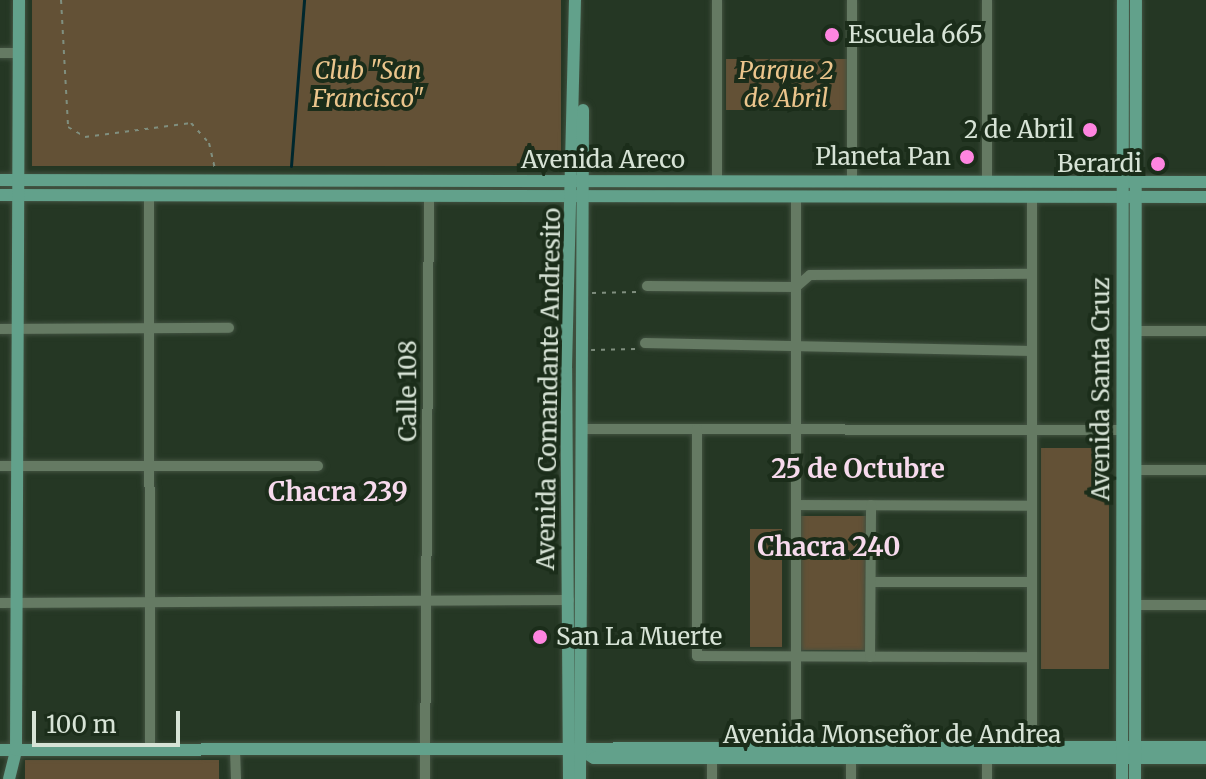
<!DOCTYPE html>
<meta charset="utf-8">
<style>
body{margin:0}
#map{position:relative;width:1206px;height:779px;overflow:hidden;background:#253724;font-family:Merriweather,serif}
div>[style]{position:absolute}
.green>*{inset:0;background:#635136;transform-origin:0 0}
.stream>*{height:3px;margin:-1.5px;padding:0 1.5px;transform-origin:1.5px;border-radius:1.5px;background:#00272d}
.path>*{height:2px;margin-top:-1px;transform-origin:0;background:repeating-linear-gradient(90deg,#808f7f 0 4px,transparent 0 10px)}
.roads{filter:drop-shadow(0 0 2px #425241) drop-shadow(0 0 2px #425241)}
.minor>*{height:10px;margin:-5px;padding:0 5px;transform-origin:5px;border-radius:5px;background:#657a63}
.major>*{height:12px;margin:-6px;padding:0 6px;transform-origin:6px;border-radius:6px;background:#62a18b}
.dots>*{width:22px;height:22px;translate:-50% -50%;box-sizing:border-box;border:4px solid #1b2d1a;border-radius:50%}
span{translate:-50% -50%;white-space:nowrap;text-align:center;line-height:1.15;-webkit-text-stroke:8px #1b2d1a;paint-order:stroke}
.poi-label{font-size:24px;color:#d7e3d6}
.left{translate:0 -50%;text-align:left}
.right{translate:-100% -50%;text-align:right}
.park-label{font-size:24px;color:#ebc58c;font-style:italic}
.street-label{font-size:24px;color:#d7e3d6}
.neighbourhood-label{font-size:26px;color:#f7daed;font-weight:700}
.scale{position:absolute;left:32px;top:711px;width:148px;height:36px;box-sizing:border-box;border:4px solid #d7e3d6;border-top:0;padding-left:10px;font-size:24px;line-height:28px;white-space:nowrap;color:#d7e3d6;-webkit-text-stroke:6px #1b2d1a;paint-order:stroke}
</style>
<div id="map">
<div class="green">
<div style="left:32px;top:0;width:529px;height:166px"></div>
<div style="left:726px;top:59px;width:121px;height:51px"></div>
<div style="left:1041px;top:448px;width:68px;height:221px"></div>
<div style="left:801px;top:516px;width:65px;height:134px"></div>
<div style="left:750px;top:529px;width:32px;height:118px"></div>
<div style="left:25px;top:760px;width:194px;height:19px"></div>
</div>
<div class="stream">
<div style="left:291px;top:166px;width:167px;rotate:-85.5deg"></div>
</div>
<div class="path">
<div style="left:61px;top:0;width:127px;rotate:86.8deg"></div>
<div style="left:68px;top:127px;width:20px;rotate:30deg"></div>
<div style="left:85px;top:137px;width:107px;rotate:-7.5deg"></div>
<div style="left:191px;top:123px;width:27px;rotate:48deg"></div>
<div style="left:209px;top:143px;width:28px;rotate:77deg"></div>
<div style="left:592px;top:293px;width:45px;rotate:-1.3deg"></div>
<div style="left:591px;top:350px;width:45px;rotate:-1.3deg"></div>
</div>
<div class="roads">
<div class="minor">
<div style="left:0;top:53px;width:18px"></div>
<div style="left:852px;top:181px;width:181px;rotate:-90deg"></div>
<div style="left:987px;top:181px;width:181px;rotate:-90deg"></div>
<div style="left:717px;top:182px;width:182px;rotate:-90deg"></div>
<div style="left:149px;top:195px;width:555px;rotate:89.9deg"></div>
<div style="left:647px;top:286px;width:149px;rotate:0.4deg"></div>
<div style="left:796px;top:287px;width:18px;rotate:-41deg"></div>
<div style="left:810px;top:275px;width:222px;rotate:-0.3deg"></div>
<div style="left:0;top:329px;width:229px;rotate:-0.3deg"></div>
<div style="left:1137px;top:331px;width:69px"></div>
<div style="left:645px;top:343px;width:387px;rotate:1.2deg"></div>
<div style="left:582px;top:429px;width:541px;rotate:0.11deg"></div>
<div style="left:697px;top:429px;width:227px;rotate:90deg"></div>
<div style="left:697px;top:656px;width:335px;rotate:0.2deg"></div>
<div style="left:0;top:466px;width:318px"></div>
<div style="left:1136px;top:470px;width:70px"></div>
<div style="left:796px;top:505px;width:236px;rotate:0.2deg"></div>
<div style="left:871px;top:582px;width:161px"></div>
<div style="left:0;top:603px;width:569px;rotate:-0.3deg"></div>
<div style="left:1136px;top:605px;width:70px"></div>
<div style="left:870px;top:657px;width:152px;rotate:-89.6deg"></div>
<div style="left:796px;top:745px;width:549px;rotate:-90deg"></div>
<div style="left:1032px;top:746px;width:549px;rotate:-90deg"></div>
<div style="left:235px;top:750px;width:29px;rotate:88deg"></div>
<div style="left:425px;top:779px;width:583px;rotate:-89.61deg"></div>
<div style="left:712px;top:779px;width:22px;rotate:-90deg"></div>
<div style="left:851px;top:779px;width:22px;rotate:-90deg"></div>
<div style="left:987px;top:779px;width:22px;rotate:-90deg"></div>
</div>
<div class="major">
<div style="left:0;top:180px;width:1206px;rotate:0.1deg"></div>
<div style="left:0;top:195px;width:1206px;rotate:0.1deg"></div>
<div style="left:0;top:750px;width:1206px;rotate:-0.14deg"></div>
<div style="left:581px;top:750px;width:15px;rotate:32deg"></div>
<div style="left:594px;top:758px;width:612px"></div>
<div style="left:9px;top:779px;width:30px;rotate:-76deg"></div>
<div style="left:16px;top:750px;width:750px;rotate:-89.77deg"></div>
<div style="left:569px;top:779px;width:411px;rotate:-90.4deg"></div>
<div style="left:566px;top:368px;width:368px;rotate:-88.6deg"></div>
<div style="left:580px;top:779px;width:669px;rotate:-89.74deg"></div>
<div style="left:1122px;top:779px;width:779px;rotate:-89.93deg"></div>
<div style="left:1135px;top:779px;width:779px;rotate:-89.93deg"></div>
</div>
</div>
<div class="dots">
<div style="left:832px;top:35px;background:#fe85e0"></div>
<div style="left:1090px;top:130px;background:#fe85e0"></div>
<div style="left:967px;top:157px;background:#fe85e0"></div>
<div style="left:1158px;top:164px;background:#fe85e0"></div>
<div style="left:540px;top:637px;background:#fe85e0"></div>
</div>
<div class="poi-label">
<span class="left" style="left:848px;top:35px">Escuela 665</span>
<span class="right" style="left:1074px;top:130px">2 de Abril</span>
<span class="right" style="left:951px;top:157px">Planeta Pan</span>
<span class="right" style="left:1142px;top:164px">Berardi</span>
<span class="left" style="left:556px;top:637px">San La Muerte</span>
</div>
<div class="park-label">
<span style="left:368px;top:85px">Club "San<br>Francisco"</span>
<span style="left:786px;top:85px">Parque 2<br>de Abril</span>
</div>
<div class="street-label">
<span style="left:603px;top:160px">Avenida Areco</span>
<span style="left:549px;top:389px;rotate:-89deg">Avenida Comandante Andresito</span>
<span style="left:1101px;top:389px;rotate:-90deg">Avenida Santa Cruz</span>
<span style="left:408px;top:391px;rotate:-90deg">Calle 108</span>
<span style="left:892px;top:735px">Avenida Monseñor de Andrea</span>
</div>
<div class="neighbourhood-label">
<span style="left:858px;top:469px">25 de Octubre</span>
<span style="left:338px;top:492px">Chacra 239</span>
<span style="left:829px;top:547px">Chacra 240</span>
</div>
<div class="scale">100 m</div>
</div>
